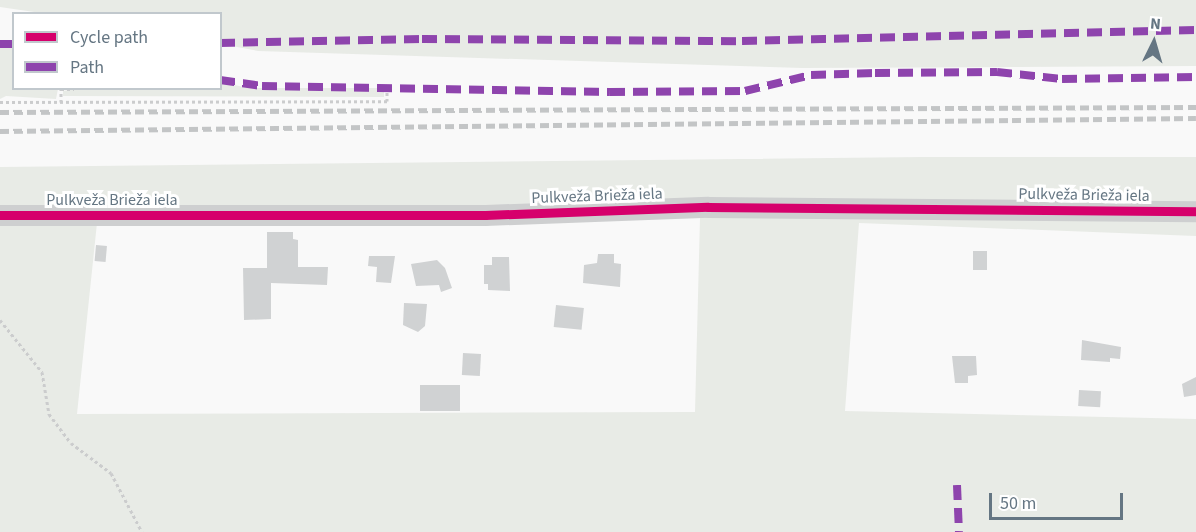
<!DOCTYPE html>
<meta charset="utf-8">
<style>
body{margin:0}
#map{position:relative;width:1196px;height:532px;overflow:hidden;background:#f9f9f9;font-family:"Source Sans 3",sans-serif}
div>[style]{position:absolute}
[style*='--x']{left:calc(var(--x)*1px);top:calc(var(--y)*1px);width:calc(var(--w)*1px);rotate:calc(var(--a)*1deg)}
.green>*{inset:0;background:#e8ebe6}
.building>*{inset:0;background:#d0d2d3;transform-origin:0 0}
.path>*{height:3px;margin-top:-1.5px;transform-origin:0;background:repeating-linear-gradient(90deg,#cbcccd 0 3px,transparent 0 6px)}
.minor>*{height:21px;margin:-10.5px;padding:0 10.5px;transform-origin:10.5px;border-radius:10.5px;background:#cecfd0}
.rail>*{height:4.5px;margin-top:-2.25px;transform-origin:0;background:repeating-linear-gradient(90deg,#c3c5c6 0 9px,transparent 0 13.5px)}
.quiet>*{height:8px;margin-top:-4px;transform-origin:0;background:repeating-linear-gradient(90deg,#8e44ad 0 15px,transparent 0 23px)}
.cycleway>*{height:9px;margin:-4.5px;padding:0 4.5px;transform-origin:4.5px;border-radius:4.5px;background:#d6006c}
span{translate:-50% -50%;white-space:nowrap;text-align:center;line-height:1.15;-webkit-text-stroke:6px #fff;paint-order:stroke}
.street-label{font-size:16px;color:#657683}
.legend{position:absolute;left:12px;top:12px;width:210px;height:78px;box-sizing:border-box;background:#fff;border:2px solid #c1c8cd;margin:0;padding:8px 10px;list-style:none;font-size:18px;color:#657683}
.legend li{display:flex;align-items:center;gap:12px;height:30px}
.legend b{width:30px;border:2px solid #c1c8cd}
.north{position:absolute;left:1124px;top:12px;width:60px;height:60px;-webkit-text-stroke:4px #fff;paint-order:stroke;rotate:5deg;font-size:16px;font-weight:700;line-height:24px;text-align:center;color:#657683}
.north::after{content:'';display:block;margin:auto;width:21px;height:27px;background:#657683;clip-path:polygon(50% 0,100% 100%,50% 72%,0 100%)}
.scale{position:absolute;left:989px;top:493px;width:134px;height:27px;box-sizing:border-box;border:3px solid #657683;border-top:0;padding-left:8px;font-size:18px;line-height:21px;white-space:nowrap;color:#657683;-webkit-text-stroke:4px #fff;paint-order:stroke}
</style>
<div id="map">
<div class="green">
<div style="clip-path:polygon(0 0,1196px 0,1196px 66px,802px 68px,258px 51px,221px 44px,220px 14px,41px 13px,0 7px)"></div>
<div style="clip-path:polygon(0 47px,13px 47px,14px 88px,58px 89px,56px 99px,6px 96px,0 99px)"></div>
<div style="clip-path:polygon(221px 82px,248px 88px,384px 88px,384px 97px,63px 96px,63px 91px,76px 89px,220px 88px)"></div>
<div style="clip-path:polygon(evenodd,921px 157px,1196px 157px,1196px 236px,859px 223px,845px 411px,1196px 419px,1196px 532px,0 532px,0 167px,921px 157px,700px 218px,695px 412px,77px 414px,97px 223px,700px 218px)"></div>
</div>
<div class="building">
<div style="clip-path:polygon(267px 232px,293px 232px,293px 239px,298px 240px,298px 267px,328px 267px,327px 285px,271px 283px,271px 319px,244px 320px,243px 268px,267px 268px)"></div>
<div style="left:96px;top:245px;width:11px;height:16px;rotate:5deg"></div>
<div style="left:973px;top:251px;width:14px;height:19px"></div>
<div style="clip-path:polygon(598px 254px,614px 254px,614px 263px,621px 264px,620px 287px,583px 283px,584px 265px,597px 263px)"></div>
<div style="clip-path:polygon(369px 256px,395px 256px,391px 283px,376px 282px,377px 267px,368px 266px)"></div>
<div style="clip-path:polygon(492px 257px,509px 257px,510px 291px,488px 290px,488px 284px,484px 284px,484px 265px,492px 265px)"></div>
<div style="clip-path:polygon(437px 260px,445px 268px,452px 288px,441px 292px,439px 285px,416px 286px,411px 264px)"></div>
<div style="clip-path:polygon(404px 303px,427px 304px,425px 326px,418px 332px,403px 325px)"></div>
<div style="left:556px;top:305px;width:28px;height:22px;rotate:6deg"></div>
<div style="clip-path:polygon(1082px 340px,1121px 347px,1120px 359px,1110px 358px,1110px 362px,1081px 360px)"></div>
<div style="left:463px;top:353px;width:18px;height:22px;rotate:3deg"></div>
<div style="clip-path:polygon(952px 356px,976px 356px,977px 375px,968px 376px,968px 383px,955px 383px)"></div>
<div style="clip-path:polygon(1196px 377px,1196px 395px,1184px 397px,1182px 384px)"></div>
<div style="left:420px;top:385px;width:40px;height:26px"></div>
<div style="left:1079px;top:390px;width:22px;height:16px;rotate:3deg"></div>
</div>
<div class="path">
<div style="--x:0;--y:102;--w:387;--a:-0.1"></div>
<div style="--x:387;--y:101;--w:15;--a:-90"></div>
<div style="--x:61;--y:102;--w:13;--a:-90"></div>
<div style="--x:61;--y:89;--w:13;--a:0"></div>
<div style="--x:0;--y:320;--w:67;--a:51.1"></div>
<div style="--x:42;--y:372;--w:43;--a:80.5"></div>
<div style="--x:49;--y:414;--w:36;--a:53"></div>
<div style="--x:71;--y:443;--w:50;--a:36.9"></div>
<div style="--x:111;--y:473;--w:67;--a:62.3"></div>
</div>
<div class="minor">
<div style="--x:0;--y:215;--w:485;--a:0"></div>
<div style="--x:485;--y:215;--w:223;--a:-2.1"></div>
<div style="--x:708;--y:207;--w:488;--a:0.5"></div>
</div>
<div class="rail">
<div style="--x:0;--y:112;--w:1196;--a:-0.24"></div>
<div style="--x:0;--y:131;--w:1196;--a:-0.62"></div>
</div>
<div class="quiet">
<div style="--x:220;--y:43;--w:202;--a:-1.1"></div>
<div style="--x:422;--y:39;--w:320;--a:0.4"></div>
<div style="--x:742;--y:41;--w:454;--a:-1.4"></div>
<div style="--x:0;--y:44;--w:14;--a:0"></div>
<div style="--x:220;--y:80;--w:42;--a:8.1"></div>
<div style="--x:262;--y:86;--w:348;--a:1"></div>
<div style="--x:610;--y:92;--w:135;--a:-0.4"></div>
<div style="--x:745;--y:91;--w:68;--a:-13.6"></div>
<div style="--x:811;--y:75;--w:64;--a:-1.8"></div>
<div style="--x:875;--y:73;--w:122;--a:-0.5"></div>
<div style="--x:997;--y:72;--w:65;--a:6.1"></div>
<div style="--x:1062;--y:79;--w:134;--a:-0.9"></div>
<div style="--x:957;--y:485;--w:47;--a:87.6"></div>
</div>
<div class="cycleway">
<div style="--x:0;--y:215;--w:485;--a:0"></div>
<div style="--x:485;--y:215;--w:223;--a:-2.1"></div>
<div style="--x:708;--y:207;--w:488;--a:0.5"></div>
</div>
<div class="street-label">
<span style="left:1084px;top:195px;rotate:1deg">Pulkveža Brieža iela</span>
<span style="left:597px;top:196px;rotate:-2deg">Pulkveža Brieža iela</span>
<span style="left:112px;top:200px">Pulkveža Brieža iela</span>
</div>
<ul class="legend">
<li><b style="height:8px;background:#d6006c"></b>Cycle path</li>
<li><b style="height:8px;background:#8e44ad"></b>Path</li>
</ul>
<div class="north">N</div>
<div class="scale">50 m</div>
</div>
